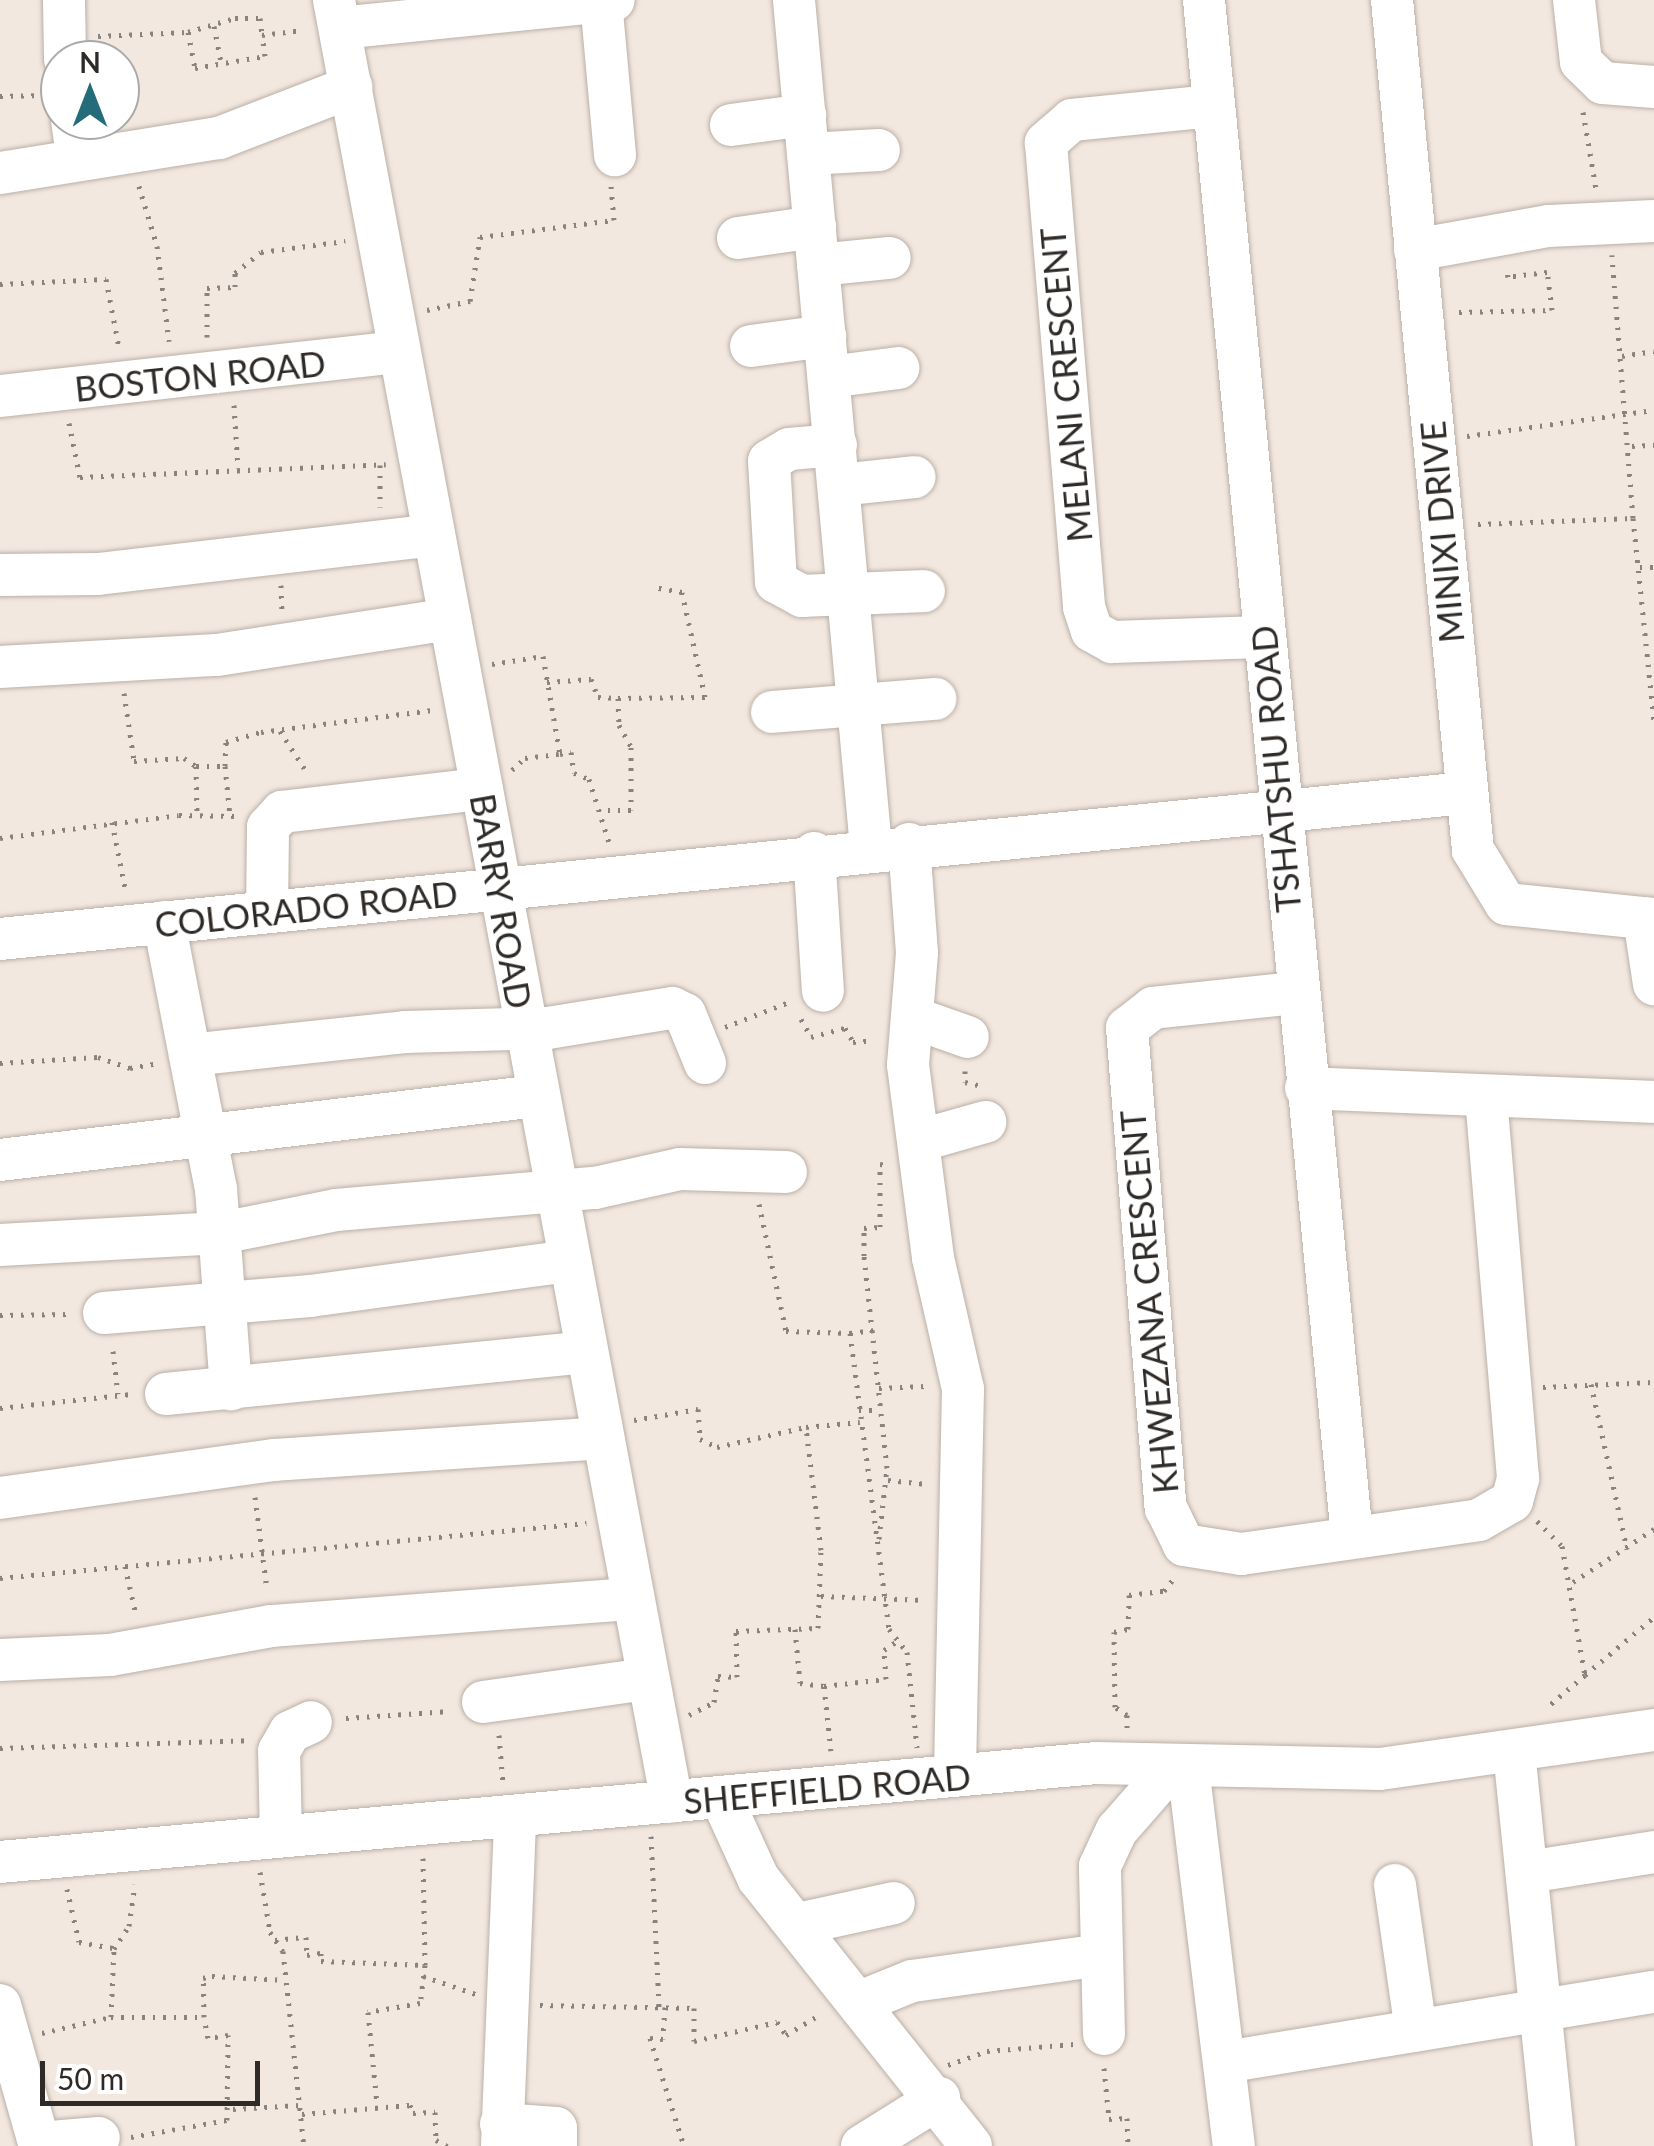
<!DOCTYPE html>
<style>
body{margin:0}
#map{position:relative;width:1654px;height:2146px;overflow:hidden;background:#f3e8df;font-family:Lato,sans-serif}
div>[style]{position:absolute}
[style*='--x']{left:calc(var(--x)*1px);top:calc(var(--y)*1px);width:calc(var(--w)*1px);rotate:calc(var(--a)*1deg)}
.path>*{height:5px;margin-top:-2.5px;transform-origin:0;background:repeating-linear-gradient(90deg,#8a837d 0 2.5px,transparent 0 10.5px)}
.roads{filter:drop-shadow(0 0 2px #bab0a7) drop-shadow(0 0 2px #bab0a7)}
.minor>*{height:42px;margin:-21px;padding:0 21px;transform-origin:21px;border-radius:21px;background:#fff}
span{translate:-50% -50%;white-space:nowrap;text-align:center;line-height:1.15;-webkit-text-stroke:8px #fff;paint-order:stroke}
.street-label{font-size:35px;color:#2e2a27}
.north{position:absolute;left:40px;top:40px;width:100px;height:100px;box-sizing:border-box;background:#fff;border:2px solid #abaaa9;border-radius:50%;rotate:0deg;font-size:28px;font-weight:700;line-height:40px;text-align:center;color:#2e2a27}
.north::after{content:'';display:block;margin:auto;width:35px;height:45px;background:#256c7a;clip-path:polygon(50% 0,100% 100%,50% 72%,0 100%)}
.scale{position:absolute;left:40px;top:2061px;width:220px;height:45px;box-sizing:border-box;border:5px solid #2e2a27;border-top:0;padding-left:12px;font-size:30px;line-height:35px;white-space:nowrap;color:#2e2a27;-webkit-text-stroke:8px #fff;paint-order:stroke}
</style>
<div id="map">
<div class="path">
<div style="--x:214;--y:26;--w:37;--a:79"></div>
<div style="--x:188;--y:32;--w:37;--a:79"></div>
<div style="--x:195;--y:68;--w:71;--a:-9.7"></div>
<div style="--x:265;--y:56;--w:21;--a:-98"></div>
<div style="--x:98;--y:36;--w:90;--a:-2.5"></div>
<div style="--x:188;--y:32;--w:49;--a:-16.6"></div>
<div style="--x:235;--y:18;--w:25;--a:0"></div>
<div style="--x:260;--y:18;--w:17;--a:83"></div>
<div style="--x:262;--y:35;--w:41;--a:-7"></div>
<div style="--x:0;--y:96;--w:46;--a:-1.2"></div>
<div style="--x:1583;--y:112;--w:78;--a:80.4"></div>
<div style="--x:139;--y:186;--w:63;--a:73.3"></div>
<div style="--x:157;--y:246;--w:96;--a:82.8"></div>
<div style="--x:0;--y:284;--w:106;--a:-2.7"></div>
<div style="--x:106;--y:279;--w:70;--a:79.3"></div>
<div style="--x:427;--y:310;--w:44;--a:-11.8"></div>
<div style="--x:470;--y:301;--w:65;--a:-81.1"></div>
<div style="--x:480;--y:237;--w:135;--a:-7.2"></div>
<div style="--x:614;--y:220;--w:34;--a:-95"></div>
<div style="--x:1459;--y:312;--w:93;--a:-1.2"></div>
<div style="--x:1552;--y:310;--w:38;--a:-97"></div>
<div style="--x:1547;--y:272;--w:39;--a:173"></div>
<div style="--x:1508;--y:277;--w:6;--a:-99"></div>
<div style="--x:207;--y:337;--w:49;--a:-90"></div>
<div style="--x:207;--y:288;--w:28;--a:-2"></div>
<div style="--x:235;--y:287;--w:14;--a:-90"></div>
<div style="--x:235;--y:273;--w:33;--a:-39"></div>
<div style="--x:261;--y:252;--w:85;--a:-7.5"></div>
<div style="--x:1622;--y:356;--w:32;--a:-9"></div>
<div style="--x:234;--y:405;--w:63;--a:86.4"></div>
<div style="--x:69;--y:423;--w:55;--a:78.5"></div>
<div style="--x:80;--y:477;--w:306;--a:-2.4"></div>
<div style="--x:1467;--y:436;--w:189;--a:-7.9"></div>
<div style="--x:1632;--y:446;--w:22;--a:-3"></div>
<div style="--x:380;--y:465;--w:42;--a:90"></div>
<div style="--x:1633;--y:518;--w:205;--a:84.1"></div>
<div style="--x:1478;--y:524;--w:155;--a:-2.2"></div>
<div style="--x:1633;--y:518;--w:264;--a:-94.6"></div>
<div style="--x:1640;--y:567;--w:14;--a:0"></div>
<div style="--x:281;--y:585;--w:24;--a:88"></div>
<div style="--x:492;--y:664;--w:52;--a:-8.9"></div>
<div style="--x:543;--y:656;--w:99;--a:80.2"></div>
<div style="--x:560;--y:754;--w:11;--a:-10"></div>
<div style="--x:571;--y:752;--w:21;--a:82"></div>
<div style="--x:574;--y:773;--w:16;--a:22"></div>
<div style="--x:589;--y:779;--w:66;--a:72.4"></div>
<div style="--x:547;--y:682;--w:44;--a:-3.9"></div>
<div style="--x:591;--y:679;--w:19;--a:69"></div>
<div style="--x:598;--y:697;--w:20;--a:3"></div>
<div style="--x:618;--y:698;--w:27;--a:88"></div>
<div style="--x:619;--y:725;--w:25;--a:61"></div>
<div style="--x:631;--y:747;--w:63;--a:90"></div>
<div style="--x:631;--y:810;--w:31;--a:180"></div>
<div style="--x:124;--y:693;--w:69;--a:81.6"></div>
<div style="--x:134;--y:761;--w:50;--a:-3.4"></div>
<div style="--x:184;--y:758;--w:14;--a:34"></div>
<div style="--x:196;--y:766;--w:49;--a:88.8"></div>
<div style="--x:618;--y:698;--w:87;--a:-0.7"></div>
<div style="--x:705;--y:697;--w:107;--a:-102.4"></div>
<div style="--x:682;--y:592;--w:29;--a:-170"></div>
<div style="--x:280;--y:731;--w:51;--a:56.9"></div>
<div style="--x:196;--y:766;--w:29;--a:0"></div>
<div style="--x:225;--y:766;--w:24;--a:-88"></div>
<div style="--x:226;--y:742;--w:36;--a:-16"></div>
<div style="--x:261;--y:732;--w:173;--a:-7.3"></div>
<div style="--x:225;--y:766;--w:50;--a:84.3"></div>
<div style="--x:512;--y:770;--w:18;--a:-43"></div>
<div style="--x:525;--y:758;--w:34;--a:-7"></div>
<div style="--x:112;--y:822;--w:72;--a:78.8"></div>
<div style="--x:0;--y:838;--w:180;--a:-7.3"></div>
<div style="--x:179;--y:815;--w:57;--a:1"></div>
<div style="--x:801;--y:1019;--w:21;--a:61"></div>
<div style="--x:811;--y:1037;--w:35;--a:-15"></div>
<div style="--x:845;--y:1028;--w:16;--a:60"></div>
<div style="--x:853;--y:1042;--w:21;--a:-5"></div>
<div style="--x:725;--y:1027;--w:69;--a:-21.3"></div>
<div style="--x:0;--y:1063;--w:98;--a:-3.5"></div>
<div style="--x:98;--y:1057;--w:34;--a:19"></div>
<div style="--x:130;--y:1068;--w:28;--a:-10"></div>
<div style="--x:965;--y:1071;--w:11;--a:90"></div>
<div style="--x:965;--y:1082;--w:17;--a:13"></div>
<div style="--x:759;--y:1204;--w:130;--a:78"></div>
<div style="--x:786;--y:1331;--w:64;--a:1.8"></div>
<div style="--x:850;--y:1333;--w:299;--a:82.5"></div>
<div style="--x:889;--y:1629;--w:29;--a:52"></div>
<div style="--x:907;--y:1652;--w:96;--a:84"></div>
<div style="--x:0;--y:1315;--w:70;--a:-0.8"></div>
<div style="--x:850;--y:1333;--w:25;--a:-7"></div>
<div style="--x:113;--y:1351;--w:43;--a:83.4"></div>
<div style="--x:1591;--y:1384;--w:169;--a:77.7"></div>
<div style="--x:1543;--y:1387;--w:111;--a:-2.6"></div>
<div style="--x:879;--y:1388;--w:46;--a:-2.5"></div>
<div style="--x:0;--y:1408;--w:132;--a:-6.1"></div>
<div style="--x:859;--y:1410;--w:21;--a:0"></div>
<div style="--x:634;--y:1420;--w:65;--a:-9.8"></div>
<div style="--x:698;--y:1409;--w:30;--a:86"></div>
<div style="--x:700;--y:1439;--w:19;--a:25"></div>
<div style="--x:717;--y:1447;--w:91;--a:-12.7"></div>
<div style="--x:888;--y:1480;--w:39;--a:6"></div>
<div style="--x:255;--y:1497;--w:94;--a:82.6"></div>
<div style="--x:1537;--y:1521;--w:35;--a:45"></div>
<div style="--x:1562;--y:1546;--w:131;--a:79.9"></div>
<div style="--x:1585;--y:1675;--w:52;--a:139.6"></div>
<div style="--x:879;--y:1539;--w:71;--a:-83.6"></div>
<div style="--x:887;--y:1468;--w:213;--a:-96.2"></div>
<div style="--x:864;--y:1256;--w:28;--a:-90"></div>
<div style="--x:864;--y:1228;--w:16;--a:-4"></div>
<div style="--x:880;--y:1227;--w:63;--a:-90"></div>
<div style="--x:880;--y:1164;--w:7;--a:8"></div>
<div style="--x:125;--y:1566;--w:50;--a:77.3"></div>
<div style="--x:0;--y:1578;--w:589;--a:-5.36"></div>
<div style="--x:1573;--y:1582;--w:97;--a:-33.2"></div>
<div style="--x:821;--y:1596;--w:105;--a:2.2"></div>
<div style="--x:795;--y:1629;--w:54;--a:84.7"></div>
<div style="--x:800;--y:1683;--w:24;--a:7"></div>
<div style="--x:824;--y:1686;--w:65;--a:83.9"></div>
<div style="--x:1585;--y:1675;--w:90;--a:-40"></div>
<div style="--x:824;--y:1686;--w:62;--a:-6.4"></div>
<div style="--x:886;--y:1679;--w:29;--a:-94"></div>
<div style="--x:884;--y:1650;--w:14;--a:-34"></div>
<div style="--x:689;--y:1715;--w:28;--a:-27"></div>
<div style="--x:714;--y:1702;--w:26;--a:-81"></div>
<div style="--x:718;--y:1676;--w:19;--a:3"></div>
<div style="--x:737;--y:1677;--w:46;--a:-91.2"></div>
<div style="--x:736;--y:1631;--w:82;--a:-2.1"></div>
<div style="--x:818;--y:1628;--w:78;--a:-87.8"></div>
<div style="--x:821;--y:1550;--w:124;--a:-97"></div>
<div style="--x:806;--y:1427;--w:54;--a:-5.3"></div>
<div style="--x:346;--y:1718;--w:104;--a:-3.9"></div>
<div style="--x:1127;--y:1728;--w:13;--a:-90"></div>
<div style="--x:1127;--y:1715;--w:14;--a:-146"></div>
<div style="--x:1115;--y:1707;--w:75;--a:-90.8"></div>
<div style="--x:1114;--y:1632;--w:14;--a:-12"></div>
<div style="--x:1128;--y:1629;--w:34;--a:-88"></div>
<div style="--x:1129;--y:1595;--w:35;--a:-7"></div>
<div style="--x:1164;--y:1591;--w:18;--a:-52"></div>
<div style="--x:499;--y:1735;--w:49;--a:85.3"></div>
<div style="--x:0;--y:1748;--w:248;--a:-1.8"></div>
<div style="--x:651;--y:1836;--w:171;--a:87.3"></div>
<div style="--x:423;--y:1858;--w:107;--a:88.9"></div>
<div style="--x:260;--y:1872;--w:61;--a:80.5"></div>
<div style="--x:270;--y:1932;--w:23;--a:56"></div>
<div style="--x:283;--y:1951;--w:196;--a:83.9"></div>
<div style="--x:67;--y:1889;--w:54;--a:77.2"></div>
<div style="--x:79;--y:1942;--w:36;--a:10"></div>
<div style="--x:275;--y:1940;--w:31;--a:-6"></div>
<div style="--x:306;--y:1937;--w:18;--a:87"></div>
<div style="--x:307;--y:1955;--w:14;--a:-8"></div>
<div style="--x:321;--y:1953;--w:8;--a:90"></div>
<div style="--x:321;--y:1961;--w:104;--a:2.2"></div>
<div style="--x:425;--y:1965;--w:38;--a:97"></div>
<div style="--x:420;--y:2003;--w:53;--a:170.2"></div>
<div style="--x:368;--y:2012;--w:92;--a:84.4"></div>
<div style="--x:423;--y:1976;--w:56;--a:18.8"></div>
<div style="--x:540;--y:2005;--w:154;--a:1.1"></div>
<div style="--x:694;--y:2008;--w:33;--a:90"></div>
<div style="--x:694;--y:2041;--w:85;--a:-12.9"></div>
<div style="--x:777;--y:2022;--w:16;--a:55"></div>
<div style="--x:786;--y:2035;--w:41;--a:-31"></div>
<div style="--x:665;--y:2007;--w:32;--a:94"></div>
<div style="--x:663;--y:2039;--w:13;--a:-176"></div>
<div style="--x:650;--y:2038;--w:113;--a:72.5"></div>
<div style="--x:111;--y:2017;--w:93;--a:0"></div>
<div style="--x:204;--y:2017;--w:39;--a:-91"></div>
<div style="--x:203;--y:1978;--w:9;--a:-13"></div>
<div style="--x:212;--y:1976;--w:73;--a:3.1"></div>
<div style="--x:42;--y:2033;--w:71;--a:-13.1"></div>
<div style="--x:111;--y:2017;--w:68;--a:-87.5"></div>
<div style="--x:114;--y:1949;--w:27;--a:-57"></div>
<div style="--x:129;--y:1926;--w:42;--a:-81.9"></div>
<div style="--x:948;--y:2065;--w:41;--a:-19.7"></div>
<div style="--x:987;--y:2051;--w:87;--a:-4.6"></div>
<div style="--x:1104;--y:2068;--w:51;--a:84.4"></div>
<div style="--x:1109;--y:2119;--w:18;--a:-3"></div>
<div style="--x:1127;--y:2118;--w:28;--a:88"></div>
<div style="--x:233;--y:2109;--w:67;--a:-3.4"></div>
<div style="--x:302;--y:2114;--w:108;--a:-4.8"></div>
<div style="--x:410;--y:2105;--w:9;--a:69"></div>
<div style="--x:413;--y:2113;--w:22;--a:-3"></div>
<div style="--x:435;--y:2112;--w:28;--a:88"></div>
<div style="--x:436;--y:2140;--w:13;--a:29"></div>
<div style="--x:131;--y:2137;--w:97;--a:-10"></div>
<div style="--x:227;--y:2120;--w:85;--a:-89.3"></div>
<div style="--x:228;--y:2035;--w:20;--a:171"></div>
<div style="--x:208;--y:2038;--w:21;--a:-101"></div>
</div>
<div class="roads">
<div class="minor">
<div style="--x:64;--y:0;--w:60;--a:89"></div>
<div style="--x:334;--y:0;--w:1833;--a:79.38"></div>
<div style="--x:794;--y:0;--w:850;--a:84.81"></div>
<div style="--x:1204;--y:0;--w:1544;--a:84.5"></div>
<div style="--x:1392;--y:0;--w:854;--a:84.56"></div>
<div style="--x:1473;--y:850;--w:63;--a:58.6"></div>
<div style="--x:1506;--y:904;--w:149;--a:5.8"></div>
<div style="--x:1574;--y:0;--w:62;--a:83.6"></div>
<div style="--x:1581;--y:62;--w:30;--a:44"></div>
<div style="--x:1603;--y:83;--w:51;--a:4.5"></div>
<div style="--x:601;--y:1;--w:155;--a:84.8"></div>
<div style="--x:340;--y:28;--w:275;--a:-5.8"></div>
<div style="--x:1212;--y:106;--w:141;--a:174.3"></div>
<div style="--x:1072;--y:120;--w:35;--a:139"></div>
<div style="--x:1046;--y:143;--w:466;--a:85.3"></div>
<div style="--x:1084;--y:607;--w:25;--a:72"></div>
<div style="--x:1092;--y:631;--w:23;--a:29"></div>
<div style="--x:1112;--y:642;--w:150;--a:-1.9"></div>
<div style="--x:72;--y:120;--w:35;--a:82"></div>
<div style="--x:731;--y:125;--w:75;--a:-7.7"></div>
<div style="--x:808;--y:154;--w:71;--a:-3.2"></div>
<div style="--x:0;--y:173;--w:222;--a:-9.1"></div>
<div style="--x:219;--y:138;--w:142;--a:-21.1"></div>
<div style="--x:738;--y:238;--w:78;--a:-8.1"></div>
<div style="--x:1415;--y:250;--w:136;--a:-10.2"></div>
<div style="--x:1549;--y:226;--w:105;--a:-2.7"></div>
<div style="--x:818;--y:265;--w:72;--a:-5.6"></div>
<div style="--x:751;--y:346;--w:75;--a:-7.7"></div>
<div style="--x:829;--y:377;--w:70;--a:-7.4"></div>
<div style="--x:0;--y:396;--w:401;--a:-6.3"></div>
<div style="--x:836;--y:445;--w:47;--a:175.1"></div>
<div style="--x:789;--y:449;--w:23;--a:149"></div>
<div style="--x:769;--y:461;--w:121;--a:86.7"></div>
<div style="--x:776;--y:582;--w:30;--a:28"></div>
<div style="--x:802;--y:596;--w:122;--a:-2.3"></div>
<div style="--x:840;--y:485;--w:75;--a:-6.1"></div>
<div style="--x:0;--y:575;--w:98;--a:-0.6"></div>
<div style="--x:98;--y:574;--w:338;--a:-6.6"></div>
<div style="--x:0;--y:667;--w:217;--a:-3.2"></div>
<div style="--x:217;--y:655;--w:236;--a:-8.8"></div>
<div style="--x:772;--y:712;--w:164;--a:-4.6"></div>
<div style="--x:909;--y:844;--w:109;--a:85.8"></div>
<div style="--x:917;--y:953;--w:112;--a:94.6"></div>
<div style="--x:908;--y:1065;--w:195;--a:82.6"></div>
<div style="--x:933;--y:1258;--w:134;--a:77.1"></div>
<div style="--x:963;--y:1389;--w:387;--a:91.2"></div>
<div style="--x:814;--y:853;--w:138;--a:86.3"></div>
<div style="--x:267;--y:912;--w:85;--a:-89.3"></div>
<div style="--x:268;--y:827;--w:21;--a:-47"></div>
<div style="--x:282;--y:812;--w:201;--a:-6.6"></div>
<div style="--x:1644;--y:918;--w:67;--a:81.4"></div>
<div style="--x:164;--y:922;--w:272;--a:79"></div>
<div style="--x:216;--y:1189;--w:201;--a:85.7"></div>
<div style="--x:0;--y:939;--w:1473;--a:-5.69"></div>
<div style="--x:1295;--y:993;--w:143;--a:174"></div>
<div style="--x:1153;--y:1008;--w:33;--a:142"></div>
<div style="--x:1127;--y:1028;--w:482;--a:85.4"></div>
<div style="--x:1166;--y:1508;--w:41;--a:64.1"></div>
<div style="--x:1184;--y:1545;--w:58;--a:9"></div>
<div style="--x:1241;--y:1554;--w:240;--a:-8.1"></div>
<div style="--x:1479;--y:1520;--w:38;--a:-30"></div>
<div style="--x:1512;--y:1501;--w:24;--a:-75"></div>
<div style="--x:1518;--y:1478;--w:382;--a:-94.8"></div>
<div style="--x:914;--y:1018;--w:57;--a:19.4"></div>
<div style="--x:190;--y:1055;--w:216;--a:-6.1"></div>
<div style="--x:405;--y:1032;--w:143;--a:-1.6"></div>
<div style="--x:548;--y:1028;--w:126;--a:-9.2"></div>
<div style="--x:672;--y:1008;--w:14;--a:25"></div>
<div style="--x:685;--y:1014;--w:53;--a:67.8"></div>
<div style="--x:1306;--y:1088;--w:348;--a:2.3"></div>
<div style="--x:922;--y:1140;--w:66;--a:-15.9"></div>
<div style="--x:0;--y:1160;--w:541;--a:-6.8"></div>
<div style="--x:0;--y:1245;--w:221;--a:-3.1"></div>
<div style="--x:221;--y:1233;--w:117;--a:-11.3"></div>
<div style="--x:336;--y:1210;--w:260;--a:-4.9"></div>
<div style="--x:595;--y:1188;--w:87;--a:-12.6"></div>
<div style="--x:680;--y:1169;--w:106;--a:1.6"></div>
<div style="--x:104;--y:1313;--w:207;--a:-4.7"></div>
<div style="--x:310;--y:1296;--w:261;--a:-7.7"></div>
<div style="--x:166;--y:1394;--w:422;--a:-5.7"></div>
<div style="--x:0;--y:1498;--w:277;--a:-7.9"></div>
<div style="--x:274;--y:1460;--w:329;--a:-3.8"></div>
<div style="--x:0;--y:1660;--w:110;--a:-2.6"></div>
<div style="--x:110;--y:1655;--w:164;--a:-10.2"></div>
<div style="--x:271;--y:1626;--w:362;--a:-4.3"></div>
<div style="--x:483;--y:1702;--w:165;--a:-8"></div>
<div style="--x:1514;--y:1751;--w:397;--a:84.2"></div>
<div style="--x:1188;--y:1767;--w:382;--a:83.1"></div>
<div style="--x:721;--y:1797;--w:89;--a:65.4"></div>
<div style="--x:758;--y:1878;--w:342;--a:51.5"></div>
<div style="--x:281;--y:1836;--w:85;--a:-91.3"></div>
<div style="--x:279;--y:1751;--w:22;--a:-60"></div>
<div style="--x:290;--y:1732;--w:23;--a:-25"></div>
<div style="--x:0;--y:1862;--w:1100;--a:-5.16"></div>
<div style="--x:1096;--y:1763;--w:284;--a:1.2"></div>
<div style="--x:1380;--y:1769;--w:277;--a:-8.1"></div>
<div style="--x:1528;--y:1872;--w:128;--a:-9"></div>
<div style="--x:1395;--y:1885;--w:147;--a:81.8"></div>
<div style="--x:798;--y:1924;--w:98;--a:-12.3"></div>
<div style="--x:860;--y:2002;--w:56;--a:-22"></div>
<div style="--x:912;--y:1981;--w:191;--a:-7.8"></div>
<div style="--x:0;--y:2005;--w:147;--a:74.2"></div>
<div style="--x:1104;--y:2034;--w:168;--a:-91.4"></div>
<div style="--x:1100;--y:1866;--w:40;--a:-65"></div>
<div style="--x:1117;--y:1830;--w:84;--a:-48.9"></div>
<div style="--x:1225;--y:2062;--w:435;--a:-9.3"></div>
<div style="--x:501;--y:2124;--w:55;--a:4.2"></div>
<div style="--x:556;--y:2128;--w:18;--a:90"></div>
<div style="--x:39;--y:2143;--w:60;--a:-4.8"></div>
<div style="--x:502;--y:2146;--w:330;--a:-87.7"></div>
<div style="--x:862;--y:2146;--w:91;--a:-31.9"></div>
</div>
</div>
<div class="street-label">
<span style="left:200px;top:375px;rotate:-6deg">BOSTON ROAD</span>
<span style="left:1065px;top:385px;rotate:-95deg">MELANI CRESCENT</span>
<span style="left:1441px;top:532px;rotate:-95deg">MINIXI DRIVE</span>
<span style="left:1275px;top:769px;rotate:-95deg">TSHATSHU ROAD</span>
<span style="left:502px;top:901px;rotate:80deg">BARRY ROAD</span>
<span style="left:306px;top:908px;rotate:-6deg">COLORADO ROAD</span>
<span style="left:1148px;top:1302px;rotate:-95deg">KHWEZANA CRESCENT</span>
<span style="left:827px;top:1788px;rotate:-5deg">SHEFFIELD ROAD</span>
</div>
<div class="north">N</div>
<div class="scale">50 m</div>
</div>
